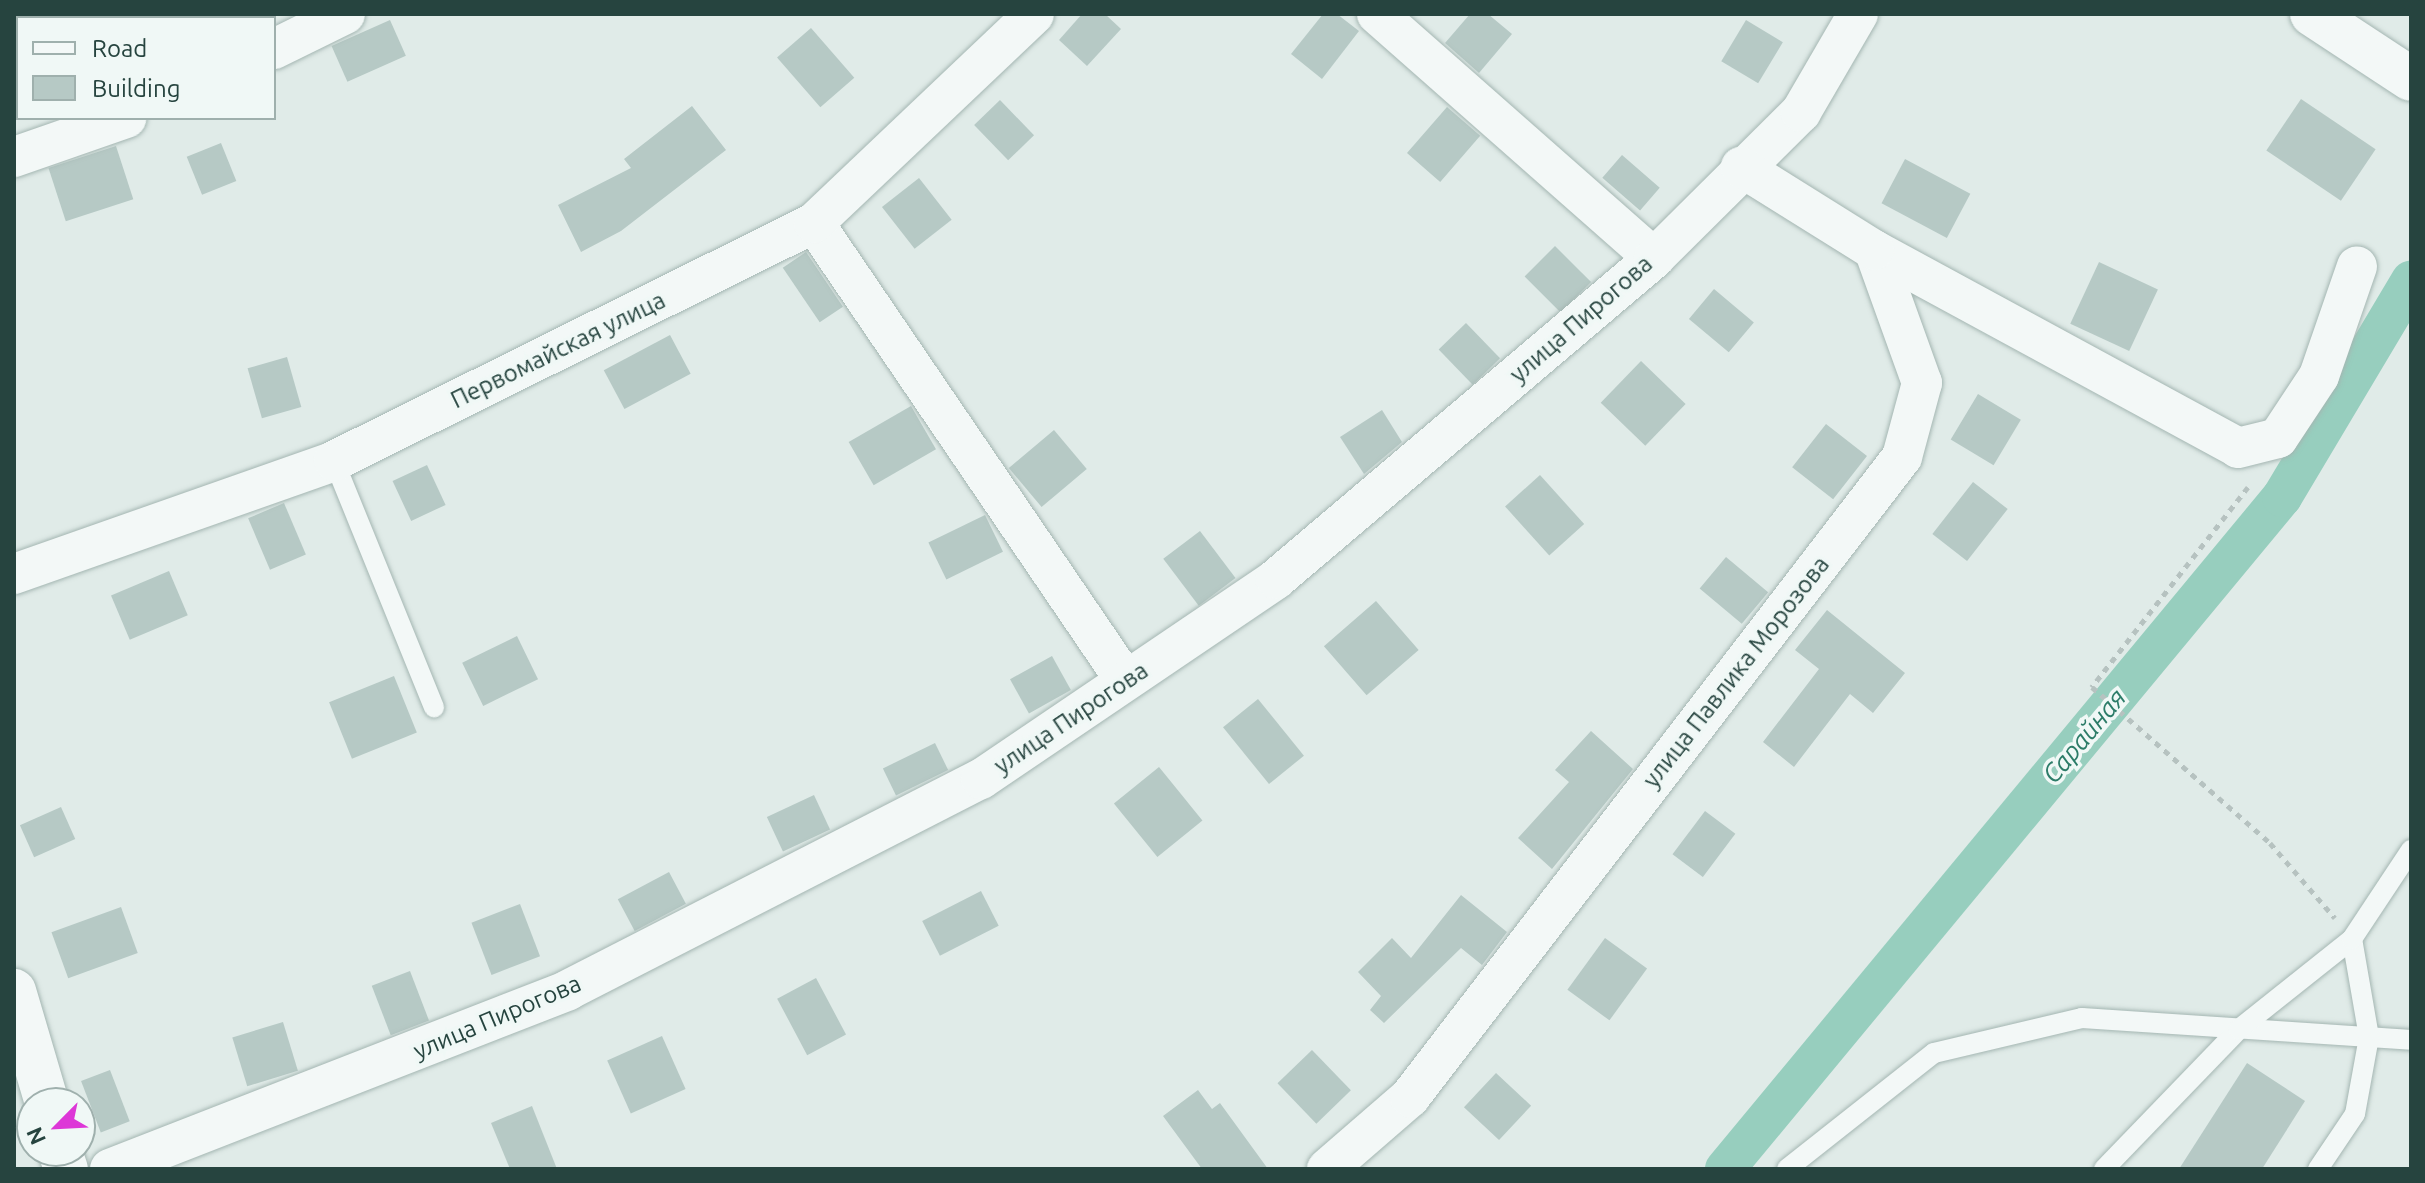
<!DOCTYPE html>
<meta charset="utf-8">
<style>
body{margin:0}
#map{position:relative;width:2425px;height:1183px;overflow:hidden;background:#e0ebe8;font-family:Ubuntu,sans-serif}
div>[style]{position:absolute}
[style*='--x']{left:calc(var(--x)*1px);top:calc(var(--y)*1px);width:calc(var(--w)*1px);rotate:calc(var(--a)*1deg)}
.canal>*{height:40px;margin:-20px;padding:0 20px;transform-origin:20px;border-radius:20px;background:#97cebe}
.building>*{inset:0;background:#b6c9c5;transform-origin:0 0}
.path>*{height:5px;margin-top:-2.5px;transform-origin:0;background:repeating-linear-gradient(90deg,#b6c2c0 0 6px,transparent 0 12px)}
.roads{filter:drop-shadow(0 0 2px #a4b6b2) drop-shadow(0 0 2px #a4b6b2)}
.service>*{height:20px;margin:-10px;padding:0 10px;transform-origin:10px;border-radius:10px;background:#f3f8f7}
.minor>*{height:40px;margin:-20px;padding:0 20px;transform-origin:20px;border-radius:20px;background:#f3f8f7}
.tertiary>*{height:44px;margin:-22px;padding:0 22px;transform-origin:22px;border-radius:22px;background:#f3f8f7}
span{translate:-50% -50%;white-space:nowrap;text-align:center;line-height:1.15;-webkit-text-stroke:7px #f0f8f6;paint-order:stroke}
.street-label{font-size:24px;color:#26443f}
.water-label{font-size:26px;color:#2c7c68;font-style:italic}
.frame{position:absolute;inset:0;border:16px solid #26443f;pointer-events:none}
.legend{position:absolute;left:16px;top:16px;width:260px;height:104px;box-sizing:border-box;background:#f0f8f6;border:2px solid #9fb0ad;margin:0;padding:10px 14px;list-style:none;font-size:24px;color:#26443f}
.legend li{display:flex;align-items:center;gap:16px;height:40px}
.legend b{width:40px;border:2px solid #9fb0ad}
.north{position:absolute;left:16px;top:1087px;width:80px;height:80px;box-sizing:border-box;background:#f0f8f6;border:2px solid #9fb0ad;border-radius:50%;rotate:246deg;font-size:22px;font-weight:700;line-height:32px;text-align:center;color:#26443f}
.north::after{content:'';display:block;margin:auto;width:28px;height:36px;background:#dd37d7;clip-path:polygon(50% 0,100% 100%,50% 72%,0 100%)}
</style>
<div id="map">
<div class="canal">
<div style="--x:1725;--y:1169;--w:873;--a:-50.35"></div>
<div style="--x:2282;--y:497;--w:252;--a:-59.2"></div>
</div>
<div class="building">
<div style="clip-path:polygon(1082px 14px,1105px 14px,1121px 29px,1087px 66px,1059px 40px)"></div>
<div style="clip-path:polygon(1323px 14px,1337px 14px,1359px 31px,1322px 79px,1291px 54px)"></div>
<div style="clip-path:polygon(1470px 14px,1488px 14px,1512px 34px,1479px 73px,1445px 43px)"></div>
<div style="left:390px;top:20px;width:39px;height:64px;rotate:66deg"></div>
<div style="left:1746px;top:20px;width:43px;height:48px;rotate:31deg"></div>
<div style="left:811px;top:28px;width:66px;height:45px;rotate:49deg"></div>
<div style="left:2301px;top:99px;width:90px;height:62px;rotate:34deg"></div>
<div style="left:1000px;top:100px;width:49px;height:36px;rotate:46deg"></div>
<div style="clip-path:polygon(692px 106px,726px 150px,621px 231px,581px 252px,558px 205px,631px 168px,624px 159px)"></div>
<div style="left:1447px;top:107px;width:44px;height:61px;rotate:41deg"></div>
<div style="left:221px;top:143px;width:41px;height:37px;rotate:68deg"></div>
<div style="left:116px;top:146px;width:56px;height:71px;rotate:72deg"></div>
<div style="left:1622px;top:155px;width:50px;height:30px;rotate:41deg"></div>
<div style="left:1905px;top:159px;width:74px;height:50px;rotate:28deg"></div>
<div style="left:919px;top:178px;width:53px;height:47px;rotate:52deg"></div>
<div style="left:1555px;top:246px;width:51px;height:43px;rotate:45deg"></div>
<div style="left:806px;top:252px;width:66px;height:28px;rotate:56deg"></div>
<div style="left:2099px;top:262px;width:65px;height:68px;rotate:25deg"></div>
<div style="left:1714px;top:289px;width:52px;height:39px;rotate:40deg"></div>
<div style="left:1466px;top:323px;width:49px;height:38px;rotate:46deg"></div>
<div style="left:670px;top:335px;width:44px;height:75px;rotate:62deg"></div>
<div style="left:287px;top:357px;width:52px;height:41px;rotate:74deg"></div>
<div style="left:1641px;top:361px;width:62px;height:58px;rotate:44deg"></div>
<div style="left:1978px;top:394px;width:50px;height:53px;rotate:31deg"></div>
<div style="left:911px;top:406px;width:50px;height:72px;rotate:60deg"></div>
<div style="clip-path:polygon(1382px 410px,1402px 442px,1364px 474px,1340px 437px)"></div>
<div style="left:1826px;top:424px;width:52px;height:55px;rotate:38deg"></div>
<div style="left:1054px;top:430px;width:51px;height:59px;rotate:50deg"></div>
<div style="left:427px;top:465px;width:44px;height:38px;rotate:65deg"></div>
<div style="left:1540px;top:475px;width:66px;height:47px;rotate:48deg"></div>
<div style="left:1973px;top:482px;width:44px;height:66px;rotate:38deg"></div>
<div style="left:284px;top:503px;width:56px;height:39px;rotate:67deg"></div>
<div style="left:985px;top:515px;width:41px;height:63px;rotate:64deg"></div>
<div style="left:1200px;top:531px;width:59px;height:46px;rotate:53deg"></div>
<div style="left:1726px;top:557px;width:55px;height:41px;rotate:40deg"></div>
<div style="left:169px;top:571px;width:48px;height:63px;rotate:67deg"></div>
<div style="left:1376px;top:601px;width:65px;height:69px;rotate:49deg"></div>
<div style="clip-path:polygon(1827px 610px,1905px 673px,1873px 713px,1850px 694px,1794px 767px,1763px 742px,1819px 669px,1795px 650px)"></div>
<div style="left:517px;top:636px;width:48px;height:61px;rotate:64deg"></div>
<div style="left:1052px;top:656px;width:39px;height:48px;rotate:61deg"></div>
<div style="left:394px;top:676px;width:61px;height:70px;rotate:68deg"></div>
<div style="left:1258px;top:699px;width:73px;height:45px;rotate:51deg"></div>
<div style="clip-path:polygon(1591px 731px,1633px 769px,1552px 869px,1518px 838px,1569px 782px,1555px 770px)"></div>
<div style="left:935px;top:743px;width:30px;height:58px;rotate:64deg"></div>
<div style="left:1159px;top:767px;width:69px;height:58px;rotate:51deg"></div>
<div style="left:814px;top:795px;width:38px;height:52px;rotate:65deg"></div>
<div style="left:61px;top:807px;width:35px;height:45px;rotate:66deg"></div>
<div style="left:1705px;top:811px;width:38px;height:54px;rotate:37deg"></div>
<div style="left:669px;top:872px;width:36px;height:58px;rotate:62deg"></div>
<div style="left:981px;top:891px;width:39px;height:66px;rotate:63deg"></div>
<div style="clip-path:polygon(1461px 895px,1507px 932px,1482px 965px,1461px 948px,1384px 1023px,1370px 1010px,1381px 996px,1358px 972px,1392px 938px,1411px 958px)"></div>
<div style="left:520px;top:904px;width:56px;height:52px;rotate:69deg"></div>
<div style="left:121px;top:907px;width:49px;height:74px;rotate:70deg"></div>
<div style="left:1605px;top:938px;width:52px;height:64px;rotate:36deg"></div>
<div style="left:410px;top:971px;width:53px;height:41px;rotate:69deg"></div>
<div style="left:816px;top:978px;width:64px;height:44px;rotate:62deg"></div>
<div style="left:283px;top:1022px;width:51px;height:53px;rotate:73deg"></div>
<div style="left:662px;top:1036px;width:58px;height:60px;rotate:66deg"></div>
<div style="left:1312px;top:1050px;width:56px;height:48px;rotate:46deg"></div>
<div style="clip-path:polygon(2247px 1063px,2305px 1101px,2262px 1169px,2179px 1169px)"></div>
<div style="left:110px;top:1070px;width:55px;height:31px;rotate:69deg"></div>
<div style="left:1496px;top:1073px;width:48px;height:47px;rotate:43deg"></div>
<div style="clip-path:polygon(1198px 1090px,1212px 1109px,1220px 1103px,1268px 1169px,1202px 1169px,1163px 1116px)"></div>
<div style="clip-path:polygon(532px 1106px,557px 1169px,510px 1169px,491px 1123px)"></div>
</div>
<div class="path">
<div style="--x:2248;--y:487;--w:254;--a:128"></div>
<div style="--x:2092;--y:687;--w:237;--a:41.2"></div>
<div style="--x:2270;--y:843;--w:99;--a:49.1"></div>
</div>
<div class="roads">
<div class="service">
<div style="--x:334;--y:461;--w:266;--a:67.9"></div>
<div style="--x:1787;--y:1169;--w:187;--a:-38.3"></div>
<div style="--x:1934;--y:1053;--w:152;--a:-13.3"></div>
<div style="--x:2082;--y:1018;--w:330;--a:3.8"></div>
<div style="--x:2104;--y:1169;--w:194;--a:-46"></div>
<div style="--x:2239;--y:1029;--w:144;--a:-38.5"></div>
<div style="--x:2318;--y:1169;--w:66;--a:-56.1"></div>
<div style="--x:2355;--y:1114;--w:78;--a:-79.7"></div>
<div style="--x:2369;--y:1037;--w:99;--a:-99.8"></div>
<div style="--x:2352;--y:939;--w:107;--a:-56.5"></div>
</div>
<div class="minor">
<div style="--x:1377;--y:14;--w:369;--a:41.4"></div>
<div style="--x:274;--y:49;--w:79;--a:-26.2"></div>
<div style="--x:14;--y:157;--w:119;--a:-19.2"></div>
<div style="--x:814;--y:223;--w:553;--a:55.76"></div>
<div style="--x:1874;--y:250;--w:414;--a:28.5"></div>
<div style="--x:2238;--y:448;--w:41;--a:-14"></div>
<div style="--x:2278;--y:438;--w:74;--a:-56.5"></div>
<div style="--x:2319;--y:376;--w:116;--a:-70.9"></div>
<div style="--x:14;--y:574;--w:339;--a:-19.4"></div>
<div style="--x:334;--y:461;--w:536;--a:-26.37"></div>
<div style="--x:814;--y:223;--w:303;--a:-43.5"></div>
<div style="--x:110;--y:1169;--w:492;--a:-21.3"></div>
<div style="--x:568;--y:990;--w:464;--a:-27.1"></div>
<div style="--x:981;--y:779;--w:356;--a:-34.1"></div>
<div style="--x:1276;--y:579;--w:496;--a:-40.3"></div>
<div style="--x:1654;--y:258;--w:207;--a:-44.8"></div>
<div style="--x:1801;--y:112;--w:113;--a:-59.8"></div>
<div style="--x:1327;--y:1169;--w:110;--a:-40.9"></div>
<div style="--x:1410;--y:1097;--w:807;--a:-52.45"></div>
<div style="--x:1902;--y:457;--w:77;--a:-74.9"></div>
<div style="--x:1922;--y:383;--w:141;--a:-109.8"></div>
<div style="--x:1874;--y:250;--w:157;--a:-148"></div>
</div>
<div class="tertiary">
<div style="--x:2312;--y:14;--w:118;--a:33.3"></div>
<div style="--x:14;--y:991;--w:117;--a:73.6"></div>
<div style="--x:60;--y:1151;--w:19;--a:72"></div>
</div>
</div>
<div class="street-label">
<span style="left:1581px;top:319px;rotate:-41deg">улица Пирогова</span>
<span style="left:558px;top:350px;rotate:-26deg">Первомайская улица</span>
<span style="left:1736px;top:672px;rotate:-52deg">улица Павлика Морозова</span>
<span style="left:1071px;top:718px;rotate:-34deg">улица Пирогова</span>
<span style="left:497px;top:1017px;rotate:-23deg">улица Пирогова</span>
</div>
<div class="water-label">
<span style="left:2084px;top:736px;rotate:-50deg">Сарайная</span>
</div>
<div class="frame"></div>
<ul class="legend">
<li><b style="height:10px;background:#f3f8f7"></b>Road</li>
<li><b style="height:22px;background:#b6c9c5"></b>Building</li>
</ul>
<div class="north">N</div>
</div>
